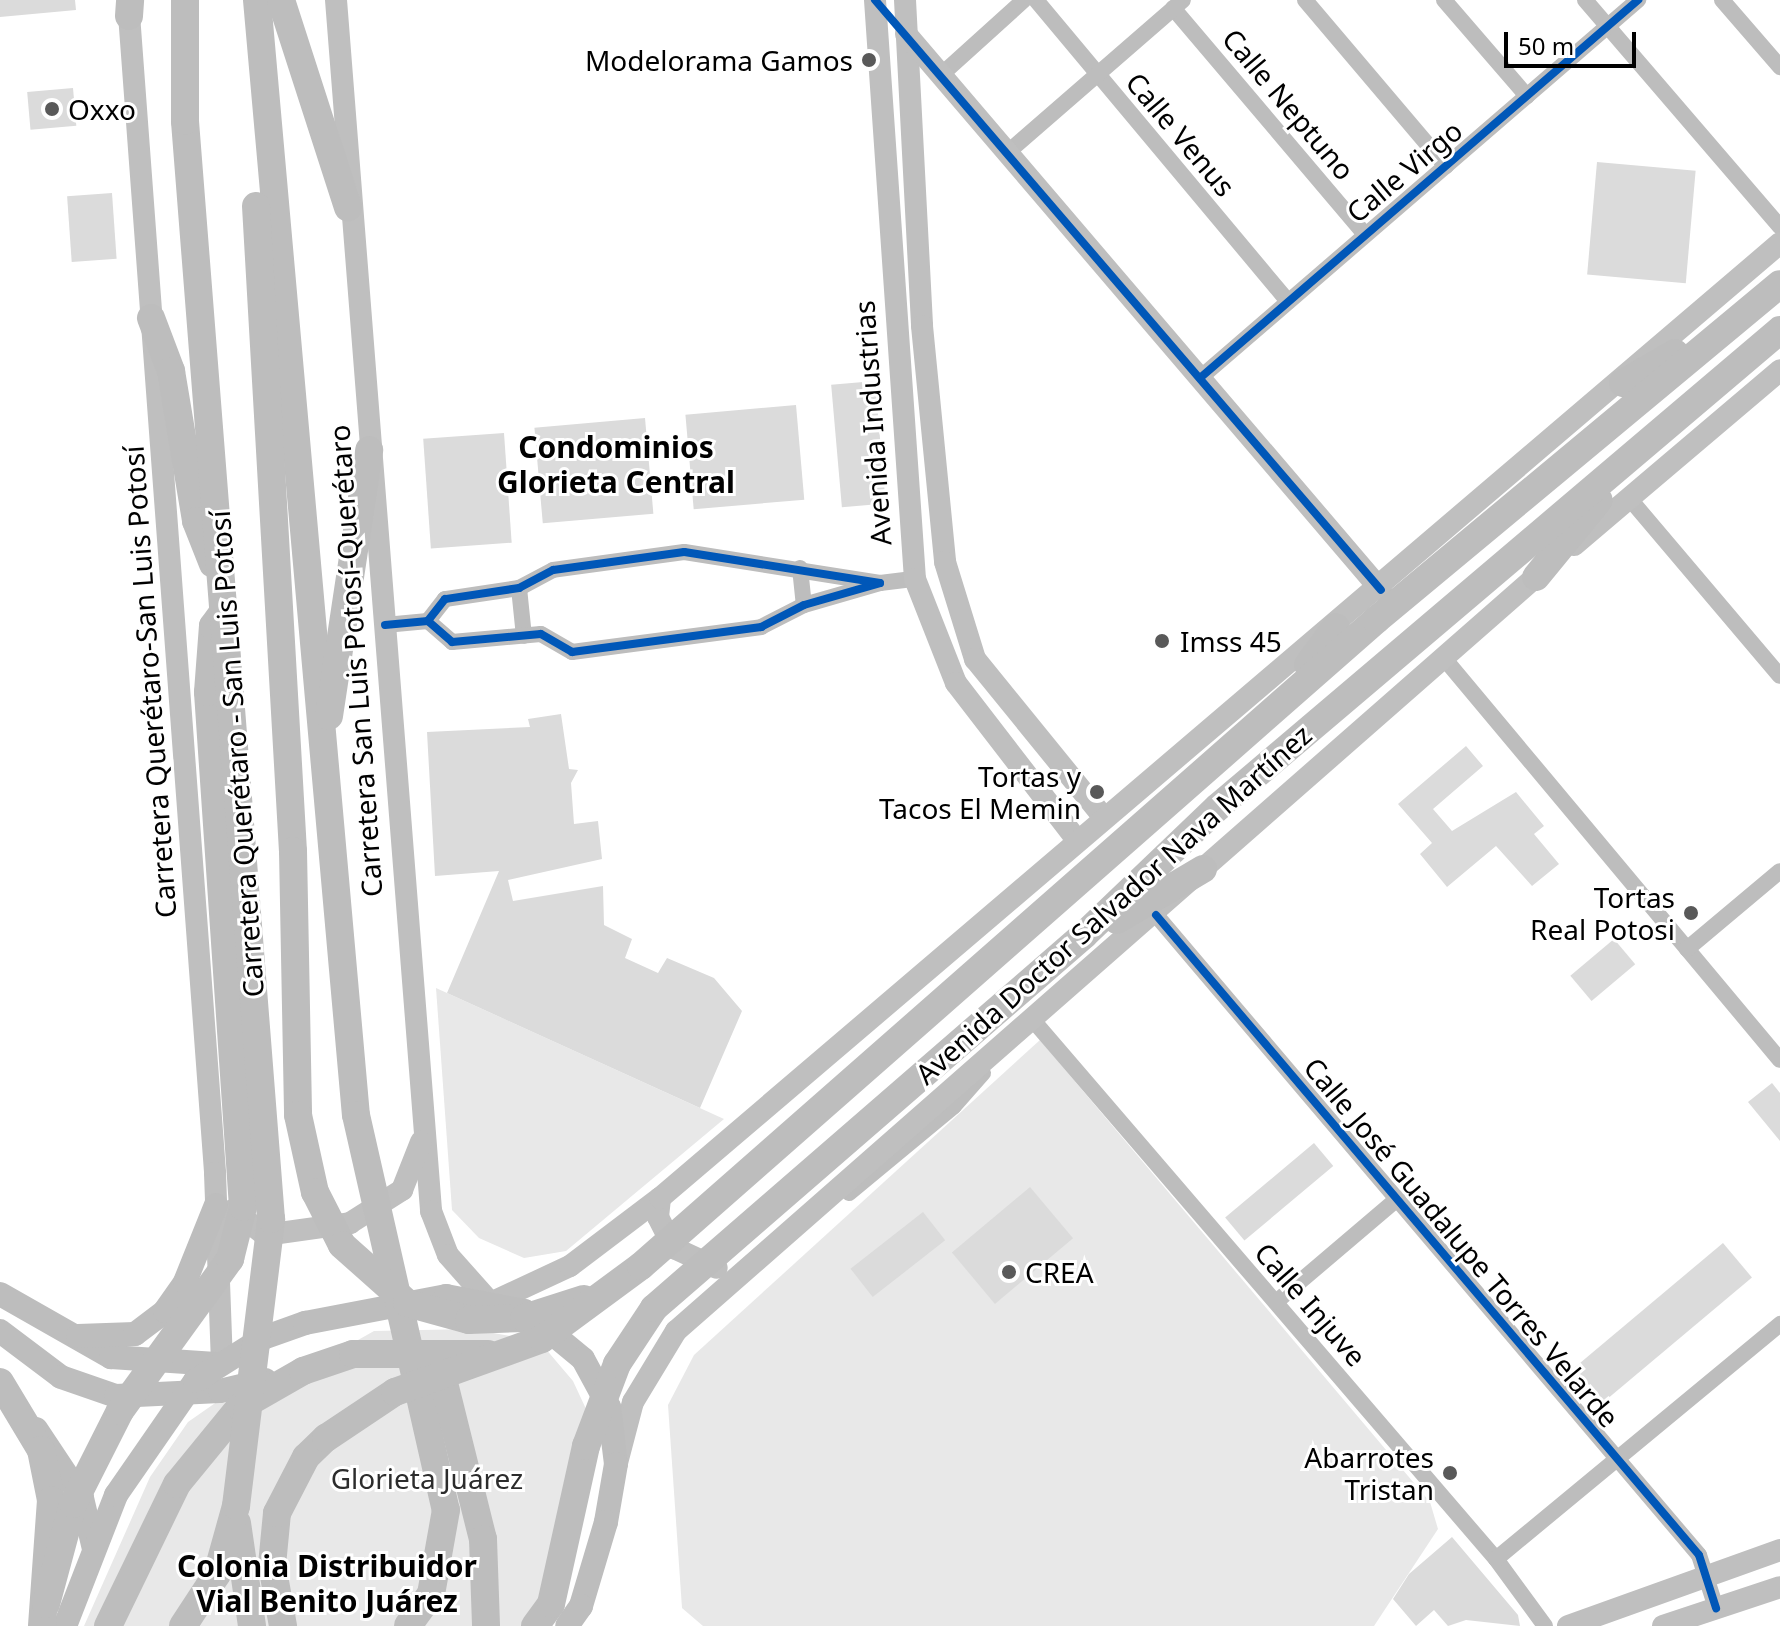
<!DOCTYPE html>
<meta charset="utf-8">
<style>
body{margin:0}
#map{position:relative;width:1780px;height:1626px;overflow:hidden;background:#fff;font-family:"Noto Sans",sans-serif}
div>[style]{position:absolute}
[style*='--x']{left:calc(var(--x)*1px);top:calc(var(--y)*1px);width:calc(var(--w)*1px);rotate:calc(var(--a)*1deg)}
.green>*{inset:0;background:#e8e8e8}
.building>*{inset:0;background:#dbdbdb;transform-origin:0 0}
.street>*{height:16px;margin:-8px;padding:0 8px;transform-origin:8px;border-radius:8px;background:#bdbdbd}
.secondary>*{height:22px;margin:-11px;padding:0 11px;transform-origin:11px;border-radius:11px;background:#bfbfbf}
.primary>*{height:24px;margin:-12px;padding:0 12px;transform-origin:12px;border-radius:12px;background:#bdbdbd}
.highway>*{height:28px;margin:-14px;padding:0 14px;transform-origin:14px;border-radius:14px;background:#bdbdbd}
.cycleway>*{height:8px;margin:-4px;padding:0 4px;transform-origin:4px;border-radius:4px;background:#0057b8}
.dots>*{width:22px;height:22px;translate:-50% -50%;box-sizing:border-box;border:4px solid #fff;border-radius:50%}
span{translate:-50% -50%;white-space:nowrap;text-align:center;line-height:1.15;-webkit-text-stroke:6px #fff;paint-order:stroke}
.poi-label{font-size:28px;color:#000}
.right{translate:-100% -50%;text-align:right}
.left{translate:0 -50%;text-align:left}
.street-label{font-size:28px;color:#000}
.park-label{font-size:28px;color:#2c2c2c}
.neighbourhood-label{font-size:30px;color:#000;font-weight:700}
.scale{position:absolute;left:1504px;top:32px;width:132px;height:36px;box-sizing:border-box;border:4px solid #000;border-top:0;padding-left:10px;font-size:24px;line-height:28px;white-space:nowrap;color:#000;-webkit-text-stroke:6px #fff;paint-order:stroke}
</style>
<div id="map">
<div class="green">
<div style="clip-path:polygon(436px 988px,724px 1119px,566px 1251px,524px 1258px,479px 1238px,452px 1210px)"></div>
<div style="clip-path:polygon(1040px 1040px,1430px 1502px,1438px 1529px,1374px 1626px,703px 1626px,682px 1608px,668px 1405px,694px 1355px)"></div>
<div style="clip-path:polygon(471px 1329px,539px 1341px,573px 1381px,593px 1424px,536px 1626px,84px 1626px,150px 1477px,188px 1422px,254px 1376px,303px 1371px,374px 1331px)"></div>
</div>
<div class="building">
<div style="clip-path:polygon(0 0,75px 0,76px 10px,0 17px)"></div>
<div style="left:73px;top:88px;width:38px;height:46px;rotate:85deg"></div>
<div style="left:1597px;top:162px;width:99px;height:113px;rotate:5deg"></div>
<div style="left:112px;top:193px;width:66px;height:45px;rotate:86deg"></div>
<div style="left:875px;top:381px;width:123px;height:44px;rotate:85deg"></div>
<div style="left:796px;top:405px;width:95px;height:111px;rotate:85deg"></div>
<div style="left:645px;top:418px;width:96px;height:111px;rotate:85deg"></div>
<div style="left:504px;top:433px;width:110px;height:81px;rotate:86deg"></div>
<div style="clip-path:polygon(561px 714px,569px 769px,578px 770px,571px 783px,574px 824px,598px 821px,602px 859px,508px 880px,513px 901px,603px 886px,604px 925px,632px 939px,625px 958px,658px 973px,667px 958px,714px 978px,742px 1011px,700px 1108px,447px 993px,499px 871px,435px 876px,427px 732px,530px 727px,528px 719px)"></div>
<div style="clip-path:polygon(1466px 746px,1483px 766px,1433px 809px,1452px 831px,1516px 792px,1544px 826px,1534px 834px,1559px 864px,1532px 886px,1496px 846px,1447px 887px,1420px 854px,1432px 843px,1398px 804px)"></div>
<div style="left:1614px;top:939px;width:33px;height:57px;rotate:50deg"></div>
<div style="clip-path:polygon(1772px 1083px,1780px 1093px,1780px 1141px,1748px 1102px)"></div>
<div style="left:1314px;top:1143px;width:30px;height:116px;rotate:50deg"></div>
<div style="left:1030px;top:1187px;width:67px;height:102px;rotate:50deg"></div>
<div style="left:923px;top:1212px;width:36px;height:92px;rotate:52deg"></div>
<div style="left:1723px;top:1243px;width:45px;height:194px;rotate:50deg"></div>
<div style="clip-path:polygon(1452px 1537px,1518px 1615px,1520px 1626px,1466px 1620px,1448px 1626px,1434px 1610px,1416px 1626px,1393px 1599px,1409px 1574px)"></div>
</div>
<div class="street">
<div style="--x:1036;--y:0;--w:393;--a:50.1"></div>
<div style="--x:1305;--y:0;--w:218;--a:49.7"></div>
<div style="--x:1444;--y:0;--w:127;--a:49.2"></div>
<div style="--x:1585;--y:0;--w:299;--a:49.3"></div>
<div style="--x:1722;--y:0;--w:89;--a:49.1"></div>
<div style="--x:1173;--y:8;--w:295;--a:49.7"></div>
<div style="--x:941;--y:75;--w:112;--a:-42.1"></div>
<div style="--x:1007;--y:153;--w:233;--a:-41"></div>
<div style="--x:1200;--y:378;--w:579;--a:-40.79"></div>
<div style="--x:1629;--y:498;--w:233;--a:49.7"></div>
<div style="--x:800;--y:568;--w:37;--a:84"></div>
<div style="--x:880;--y:583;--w:35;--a:-7"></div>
<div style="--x:519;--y:588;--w:48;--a:84.1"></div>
<div style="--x:385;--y:625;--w:43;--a:-5.3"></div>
<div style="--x:428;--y:621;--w:32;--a:41"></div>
<div style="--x:452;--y:642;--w:89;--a:-5.1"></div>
<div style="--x:541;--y:634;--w:36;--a:30"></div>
<div style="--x:572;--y:652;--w:191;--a:-7.5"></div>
<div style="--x:761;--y:627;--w:48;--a:-27.1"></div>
<div style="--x:804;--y:605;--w:79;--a:-16.1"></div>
<div style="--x:880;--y:583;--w:198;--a:-171"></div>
<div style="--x:684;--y:552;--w:132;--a:172.2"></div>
<div style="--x:553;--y:570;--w:38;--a:152"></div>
<div style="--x:519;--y:588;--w:75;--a:171.5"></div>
<div style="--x:445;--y:599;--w:28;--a:128"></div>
<div style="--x:1443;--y:657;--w:525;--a:50.1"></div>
<div style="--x:1156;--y:915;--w:839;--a:49.69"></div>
<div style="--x:1699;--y:1555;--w:56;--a:72.2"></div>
<div style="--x:1687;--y:949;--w:121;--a:-40"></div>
<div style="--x:1032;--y:1019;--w:712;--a:49.33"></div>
<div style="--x:1496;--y:1559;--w:83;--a:53.8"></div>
<div style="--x:849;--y:1193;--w:136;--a:-39.6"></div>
<div style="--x:954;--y:1106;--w:44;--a:-48.7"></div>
<div style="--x:1276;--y:1302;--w:160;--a:-40.4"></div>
<div style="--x:1496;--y:1559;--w:369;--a:-39.6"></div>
</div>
<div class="secondary">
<div style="--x:336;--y:0;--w:1215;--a:85.51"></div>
<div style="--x:431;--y:1211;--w:47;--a:68.9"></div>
<div style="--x:448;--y:1255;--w:59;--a:48.4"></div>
<div style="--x:875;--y:0;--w:580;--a:86.05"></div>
<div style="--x:915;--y:579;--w:112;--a:68.5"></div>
<div style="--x:956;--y:683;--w:198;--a:52.4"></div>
<div style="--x:905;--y:0;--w:326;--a:87"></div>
<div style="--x:922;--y:326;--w:237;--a:84.4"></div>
<div style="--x:945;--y:562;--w:102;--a:72.8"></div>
<div style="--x:975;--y:659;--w:205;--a:50.9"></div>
<div style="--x:128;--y:1;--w:1175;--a:85.75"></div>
<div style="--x:215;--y:1173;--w:187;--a:87.9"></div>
<div style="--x:906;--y:34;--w:731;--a:49.49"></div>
<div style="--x:1574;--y:545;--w:270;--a:-40.3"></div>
<div style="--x:660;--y:1198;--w:19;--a:96"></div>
<div style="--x:658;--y:1217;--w:35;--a:63"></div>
<div style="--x:674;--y:1248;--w:47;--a:24.9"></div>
<div style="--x:233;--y:1210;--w:41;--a:38"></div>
<div style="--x:265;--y:1235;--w:86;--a:-8"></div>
<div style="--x:350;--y:1223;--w:62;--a:-32.4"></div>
<div style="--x:402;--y:1190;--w:52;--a:-68.4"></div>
<div style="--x:497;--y:1300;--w:81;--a:-25"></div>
<div style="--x:570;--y:1266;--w:113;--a:-37.1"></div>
<div style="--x:660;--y:1198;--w:1472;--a:-40.45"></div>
<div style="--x:617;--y:1463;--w:63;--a:-75.3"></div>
<div style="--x:633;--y:1402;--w:83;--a:-58.8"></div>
<div style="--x:676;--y:1331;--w:1159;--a:-41.26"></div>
<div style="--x:1568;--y:1626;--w:225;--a:-19.7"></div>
<div style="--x:1663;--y:1626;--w:123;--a:-18.4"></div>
</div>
<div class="primary">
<div style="--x:0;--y:1294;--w:128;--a:29.6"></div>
<div style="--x:111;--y:1357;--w:105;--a:3.8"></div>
<div style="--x:0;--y:1331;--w:76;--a:37"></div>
<div style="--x:61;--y:1377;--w:58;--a:19.1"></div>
<div style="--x:116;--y:1396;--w:104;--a:-2.8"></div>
<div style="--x:220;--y:1391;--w:47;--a:-13.4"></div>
<div style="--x:78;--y:1336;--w:57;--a:-2"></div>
<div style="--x:135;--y:1334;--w:38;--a:-37"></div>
<div style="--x:165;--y:1311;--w:35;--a:-55"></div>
<div style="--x:185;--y:1282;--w:83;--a:-68.1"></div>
<div style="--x:36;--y:1429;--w:83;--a:56.3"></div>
<div style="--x:82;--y:1498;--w:52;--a:76.8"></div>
<div style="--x:65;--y:1626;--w:141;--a:-68.7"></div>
<div style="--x:116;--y:1495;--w:139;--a:-55.3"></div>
<div style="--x:195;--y:1381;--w:80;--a:-32.3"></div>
<div style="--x:263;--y:1338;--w:45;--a:-19.7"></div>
<div style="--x:305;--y:1323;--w:144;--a:-10.8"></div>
<div style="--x:446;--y:1296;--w:80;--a:10.8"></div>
<div style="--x:525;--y:1311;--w:75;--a:39.6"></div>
<div style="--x:583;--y:1359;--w:55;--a:61.6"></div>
<div style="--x:609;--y:1407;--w:57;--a:83"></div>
<div style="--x:616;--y:1464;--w:59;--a:99.8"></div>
<div style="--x:606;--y:1522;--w:88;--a:106.6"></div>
<div style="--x:581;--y:1606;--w:24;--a:125"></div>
</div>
<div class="highway">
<div style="--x:257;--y:0;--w:1119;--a:84.93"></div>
<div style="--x:356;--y:1115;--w:405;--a:77.2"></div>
<div style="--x:446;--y:1510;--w:85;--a:100.1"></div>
<div style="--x:431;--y:1594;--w:39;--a:126"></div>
<div style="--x:281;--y:0;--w:218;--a:72.1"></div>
<div style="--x:129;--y:16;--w:16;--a:-86"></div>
<div style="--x:256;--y:206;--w:646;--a:86.72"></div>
<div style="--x:293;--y:851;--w:264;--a:88.9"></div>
<div style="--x:298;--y:1115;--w:79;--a:77.6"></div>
<div style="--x:315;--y:1192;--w:59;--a:63"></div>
<div style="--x:342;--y:1245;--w:87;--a:41.7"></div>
<div style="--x:407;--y:1303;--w:64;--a:15.3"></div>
<div style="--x:469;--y:1320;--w:55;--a:-2.1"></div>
<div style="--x:524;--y:1318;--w:63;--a:-17.6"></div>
<div style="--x:151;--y:318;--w:57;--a:69.3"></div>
<div style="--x:171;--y:371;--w:152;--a:80.5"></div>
<div style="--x:196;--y:521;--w:46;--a:68.4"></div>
<div style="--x:1623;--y:383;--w:60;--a:-30"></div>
<div style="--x:1536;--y:577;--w:99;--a:-50.7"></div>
<div style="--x:1308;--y:665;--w:47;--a:-53.6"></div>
<div style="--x:329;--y:716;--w:269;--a:-81.4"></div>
<div style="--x:1117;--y:920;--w:100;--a:-30.7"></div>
<div style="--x:438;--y:1359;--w:186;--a:76"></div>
<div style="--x:483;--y:1539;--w:87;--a:88"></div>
<div style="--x:0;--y:1382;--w:79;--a:58.9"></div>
<div style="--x:41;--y:1450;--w:51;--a:78.7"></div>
<div style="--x:51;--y:1500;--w:126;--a:94.1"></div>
<div style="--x:237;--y:1523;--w:104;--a:81.7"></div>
<div style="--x:46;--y:1604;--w:104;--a:-74.9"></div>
<div style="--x:73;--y:1504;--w:104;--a:-63.2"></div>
<div style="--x:120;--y:1411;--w:188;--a:-54.1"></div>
<div style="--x:230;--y:1259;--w:54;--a:-76"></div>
<div style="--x:243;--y:1207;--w:516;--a:-93.89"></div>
<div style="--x:208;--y:692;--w:66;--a:-85.7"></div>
<div style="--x:213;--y:626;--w:17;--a:-54"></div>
<div style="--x:108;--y:1626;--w:158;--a:-64.1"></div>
<div style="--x:177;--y:1484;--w:99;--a:-50.7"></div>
<div style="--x:240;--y:1407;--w:73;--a:-29.7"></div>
<div style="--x:303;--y:1371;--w:53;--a:-18.8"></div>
<div style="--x:353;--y:1354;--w:135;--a:0"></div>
<div style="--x:183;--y:1626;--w:62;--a:-56.8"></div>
<div style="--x:217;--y:1574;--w:71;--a:-74.4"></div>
<div style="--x:236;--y:1506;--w:289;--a:-83"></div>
<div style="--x:271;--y:1219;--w:1101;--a:-94.48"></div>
<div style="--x:185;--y:121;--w:121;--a:-90"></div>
<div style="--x:283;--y:1626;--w:62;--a:-100.2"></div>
<div style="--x:272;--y:1565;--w:52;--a:-84.5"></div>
<div style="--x:277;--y:1513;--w:63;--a:-62.6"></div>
<div style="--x:306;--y:1457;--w:28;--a:-44"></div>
<div style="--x:326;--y:1438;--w:83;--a:-33.7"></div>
<div style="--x:395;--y:1392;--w:156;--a:-19.8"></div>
<div style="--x:542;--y:1339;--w:123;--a:-36.4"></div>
<div style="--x:641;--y:1266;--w:979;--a:-41.31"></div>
<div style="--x:1376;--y:620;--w:525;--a:-39.75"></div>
<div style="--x:535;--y:1626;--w:27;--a:-54"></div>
<div style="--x:551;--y:1604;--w:162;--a:-77.5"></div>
<div style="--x:586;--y:1446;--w:88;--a:-69.3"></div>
<div style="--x:617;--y:1364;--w:67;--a:-56.5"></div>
<div style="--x:654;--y:1308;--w:569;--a:-40.94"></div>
<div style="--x:1084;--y:935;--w:185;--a:-43.7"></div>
<div style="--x:1218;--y:807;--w:737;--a:-40.32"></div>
</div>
<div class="cycleway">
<div style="--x:875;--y:0;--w:777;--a:49.38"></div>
<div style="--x:1200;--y:378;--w:579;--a:-40.79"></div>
<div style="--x:385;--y:625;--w:43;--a:-5.3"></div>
<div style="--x:428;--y:621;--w:32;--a:41"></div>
<div style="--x:452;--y:642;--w:89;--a:-5.1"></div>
<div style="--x:541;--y:634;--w:36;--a:30"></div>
<div style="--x:572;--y:652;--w:191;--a:-7.5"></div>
<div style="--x:761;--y:627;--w:48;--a:-27.1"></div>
<div style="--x:804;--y:605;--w:79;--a:-16.1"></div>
<div style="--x:880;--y:583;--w:198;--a:-171"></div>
<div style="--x:684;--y:552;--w:132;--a:172.2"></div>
<div style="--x:553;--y:570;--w:38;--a:152"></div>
<div style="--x:519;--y:588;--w:75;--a:171.5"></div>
<div style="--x:445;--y:599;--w:28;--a:128"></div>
<div style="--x:1156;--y:915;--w:839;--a:49.69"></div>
<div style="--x:1699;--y:1555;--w:56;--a:72.2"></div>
</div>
<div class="dots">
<div style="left:869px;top:60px;background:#595959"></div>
<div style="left:52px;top:109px;background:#595959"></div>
<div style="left:1162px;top:641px;background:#595959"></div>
<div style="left:1097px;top:792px;background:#595959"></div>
<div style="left:1691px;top:913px;background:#595959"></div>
<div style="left:1009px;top:1272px;background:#595959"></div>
<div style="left:1450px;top:1473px;background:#595959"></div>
</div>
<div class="poi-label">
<span class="right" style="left:853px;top:60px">Modelorama Gamos</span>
<span class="left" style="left:68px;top:109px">Oxxo</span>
<span class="left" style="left:1180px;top:641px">Imss 45</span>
<span class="right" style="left:1081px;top:792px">Tortas y<br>Tacos El Memin</span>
<span class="right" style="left:1675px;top:913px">Tortas<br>Real Potosi</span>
<span class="left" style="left:1025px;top:1272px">CREA</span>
<span class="right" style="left:1434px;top:1473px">Abarrotes<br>Tristan</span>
</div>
<div class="street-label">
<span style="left:1289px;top:104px;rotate:50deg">Calle Neptuno</span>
<span style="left:1181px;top:134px;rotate:50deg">Calle Venus</span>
<span style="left:1404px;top:171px;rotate:-40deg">Calle Virgo</span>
<span style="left:872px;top:423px;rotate:-94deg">Avenida Industrias</span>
<span style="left:355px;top:661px;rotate:-94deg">Carretera San Luis Potosí-Querétaro</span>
<span style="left:149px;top:682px;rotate:-94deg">Carretera Querétaro-San Luis Potosí</span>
<span style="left:236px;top:754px;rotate:-94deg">Carretera Querétaro - San Luis Potosí</span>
<span style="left:1113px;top:904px;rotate:-42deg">Avenida Doctor Salvador Nava Martínez</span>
<span style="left:1462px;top:1242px;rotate:50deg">Calle José Guadalupe Torres Velarde</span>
<span style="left:1311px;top:1304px;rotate:49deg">Calle Injuve</span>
</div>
<div class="park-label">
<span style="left:427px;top:1478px">Glorieta Juárez</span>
</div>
<div class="neighbourhood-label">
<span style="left:616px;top:464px">Condominios<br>Glorieta Central</span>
<span style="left:327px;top:1583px">Colonia Distribuidor<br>Vial Benito Juárez</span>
</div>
<div class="scale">50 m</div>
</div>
